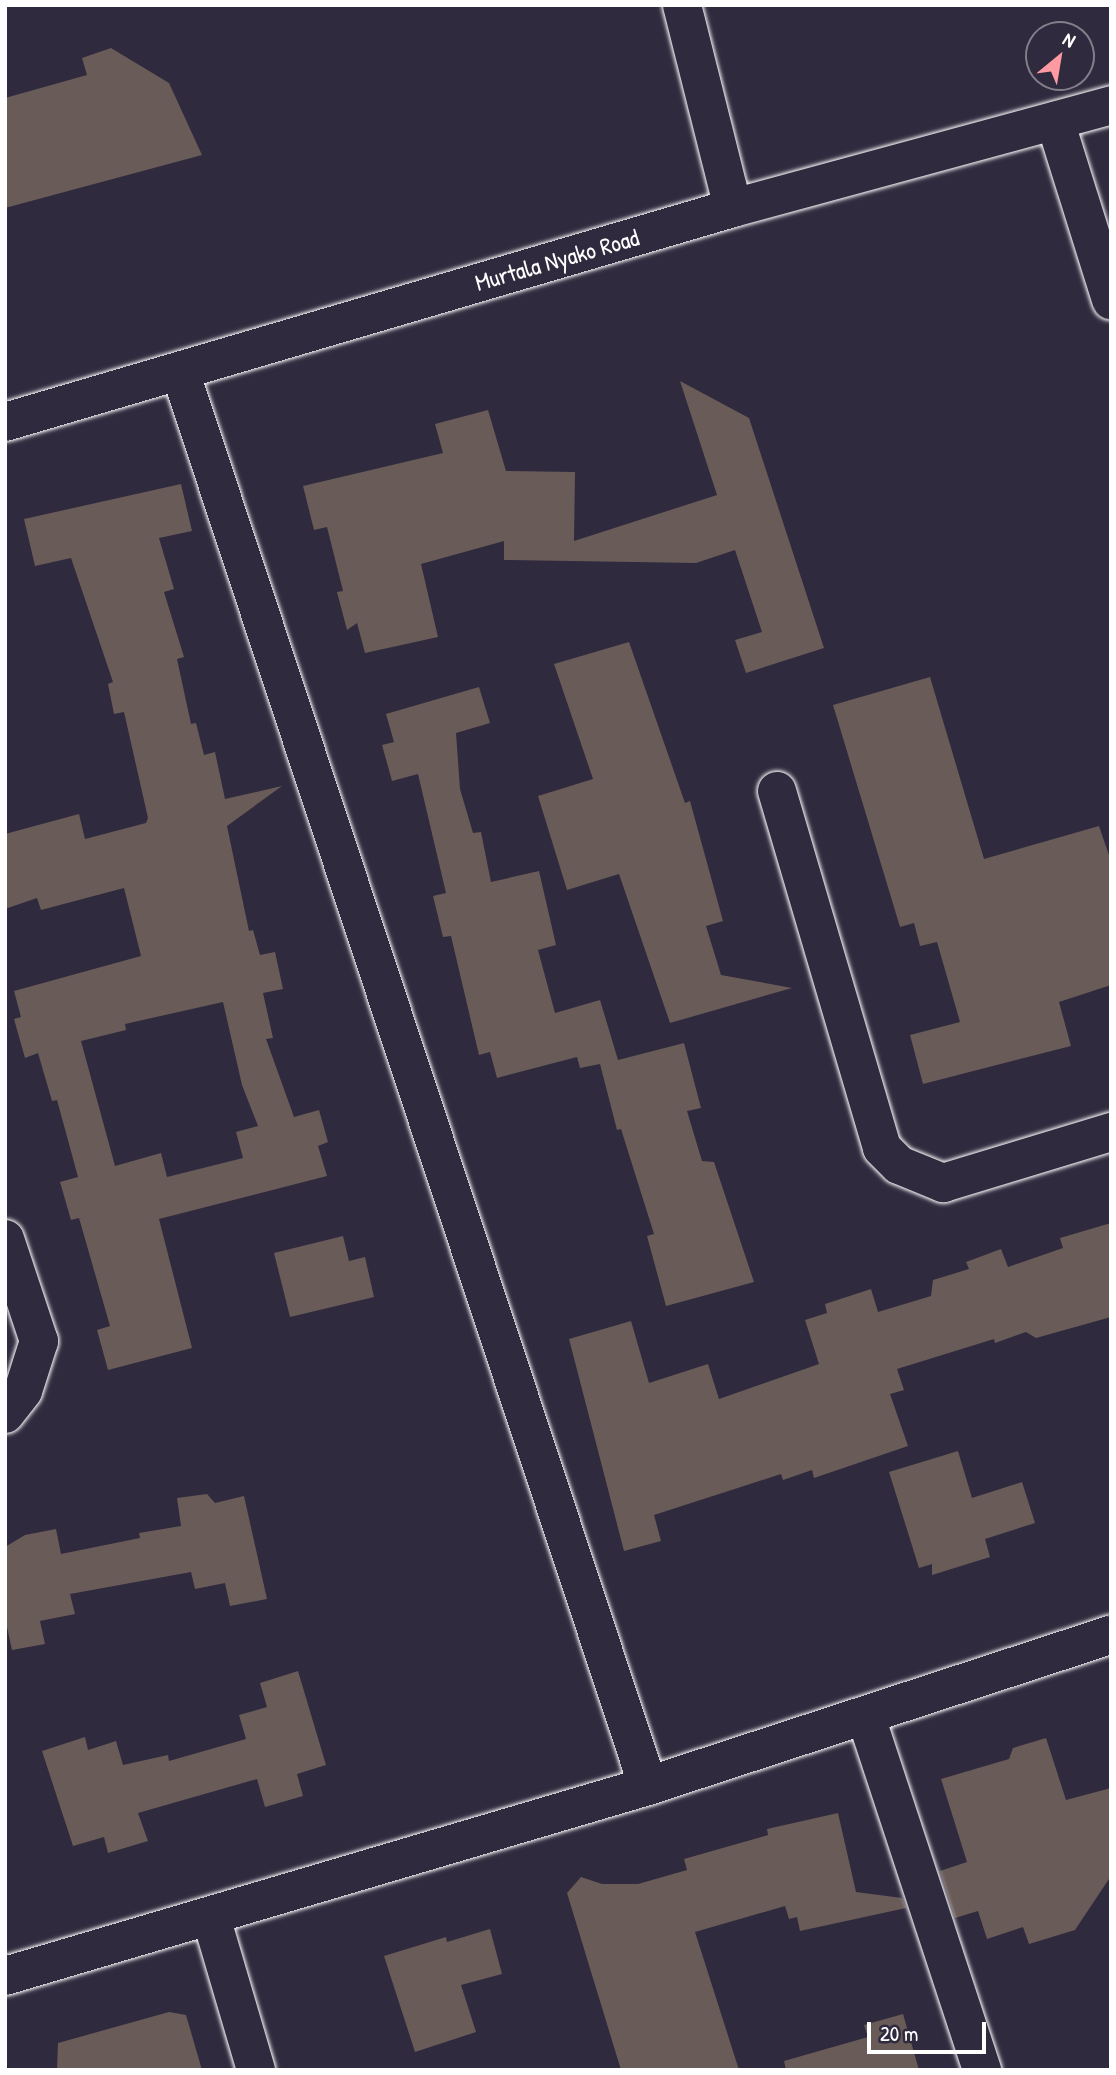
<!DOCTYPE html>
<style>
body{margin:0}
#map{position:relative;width:1116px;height:2075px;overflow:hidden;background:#2f2a3d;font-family:"Patrick Hand",sans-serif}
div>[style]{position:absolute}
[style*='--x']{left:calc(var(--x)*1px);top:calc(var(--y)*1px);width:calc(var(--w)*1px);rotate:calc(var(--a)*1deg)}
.building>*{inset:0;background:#695b58}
.roads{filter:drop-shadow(0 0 2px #fff) drop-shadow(0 0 2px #fff)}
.street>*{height:38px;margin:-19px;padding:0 19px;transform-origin:19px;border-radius:19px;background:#2f2a3d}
.secondary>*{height:38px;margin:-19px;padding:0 19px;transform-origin:19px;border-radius:19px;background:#2f2a3d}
span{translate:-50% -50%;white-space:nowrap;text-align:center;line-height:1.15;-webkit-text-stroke:6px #2f2a3d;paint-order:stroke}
.street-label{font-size:24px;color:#fff}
.frame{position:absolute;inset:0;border:7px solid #fff;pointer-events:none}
.north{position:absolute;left:1025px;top:21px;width:70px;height:70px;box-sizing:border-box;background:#2f2a3d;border:2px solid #827f8b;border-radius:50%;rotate:30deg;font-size:19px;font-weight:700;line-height:28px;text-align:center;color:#fff}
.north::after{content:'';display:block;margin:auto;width:24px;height:32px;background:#ff9aa2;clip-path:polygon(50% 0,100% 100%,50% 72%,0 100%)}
.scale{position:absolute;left:867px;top:2022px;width:119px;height:32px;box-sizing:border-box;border:4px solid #fff;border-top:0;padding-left:9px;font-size:21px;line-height:24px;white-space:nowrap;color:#fff;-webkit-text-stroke:5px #2f2a3d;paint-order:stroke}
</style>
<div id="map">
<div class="building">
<div style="clip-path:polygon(111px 48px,169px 83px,202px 155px,5px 208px,5px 98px,87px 75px,82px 58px)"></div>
<div style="clip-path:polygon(680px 381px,749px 418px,824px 648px,746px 673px,735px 640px,762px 632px,735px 550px,696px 563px,504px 560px,504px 541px,421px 564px,438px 637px,365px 653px,357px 623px,347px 630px,337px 592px,343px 591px,327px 527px,314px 530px,303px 486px,443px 453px,435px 424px,488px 410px,506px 471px,575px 472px,574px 541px,717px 495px)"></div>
<div style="clip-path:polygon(evenodd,181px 484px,192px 531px,159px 538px,174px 589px,164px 592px,184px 657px,177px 659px,191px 724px,196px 723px,204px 755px,215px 752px,225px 799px,282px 786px,227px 826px,249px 931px,253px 930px,260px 955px,275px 952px,283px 989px,263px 993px,273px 1038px,266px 1039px,294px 1117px,319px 1110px,328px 1142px,318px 1146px,327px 1176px,159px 1219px,192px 1348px,108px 1370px,97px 1330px,110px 1326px,79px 1218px,71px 1220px,60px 1182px,78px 1177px,57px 1100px,52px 1101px,38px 1053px,25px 1058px,14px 1019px,21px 1017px,14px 991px,141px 956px,124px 888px,41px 910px,37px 898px,5px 909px,5px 834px,79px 814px,85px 839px,146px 823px,148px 818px,124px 712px,114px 714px,108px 684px,113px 682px,71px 558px,35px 566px,24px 519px,181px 484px,223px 1002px,242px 1085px,258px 1126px,236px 1132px,243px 1158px,167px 1177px,161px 1153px,115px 1166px,81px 1041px,126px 1030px,125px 1024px,223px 1002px)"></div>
<div style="clip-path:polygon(629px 642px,685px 803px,690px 801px,723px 921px,706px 926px,721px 975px,792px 988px,670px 1023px,619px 874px,567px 890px,538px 796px,593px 779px,554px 664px)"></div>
<div style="clip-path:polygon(930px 677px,984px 859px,1099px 826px,1111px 861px,1111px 985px,1059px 1002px,1071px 1046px,923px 1084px,910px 1035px,960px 1022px,937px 942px,920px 946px,914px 923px,900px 927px,833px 705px)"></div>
<div style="clip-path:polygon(479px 687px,490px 723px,456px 733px,460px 789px,473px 833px,481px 832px,491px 882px,539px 871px,556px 945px,538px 950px,555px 1013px,600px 1000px,618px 1060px,684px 1043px,701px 1108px,687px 1111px,702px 1161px,714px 1162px,754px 1282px,666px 1306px,647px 1236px,654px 1234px,621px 1129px,617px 1130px,600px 1064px,580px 1068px,577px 1057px,497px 1078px,490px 1052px,479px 1055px,451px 936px,443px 937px,433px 896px,446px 893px,418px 774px,392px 781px,382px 745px,394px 742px,386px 714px)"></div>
<div style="clip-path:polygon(1111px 1223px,1111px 1317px,1036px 1338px,1026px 1332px,995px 1343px,994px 1339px,897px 1369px,904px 1390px,890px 1394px,908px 1446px,814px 1478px,812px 1470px,783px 1480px,781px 1474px,654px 1515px,661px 1541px,624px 1551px,569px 1339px,631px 1321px,649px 1383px,708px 1364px,719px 1399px,819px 1364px,805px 1320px,827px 1313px,825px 1304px,871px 1289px,878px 1312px,931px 1296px,933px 1280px,969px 1269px,966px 1262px,1001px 1249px,1008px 1267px,1063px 1248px,1060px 1238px)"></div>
<div style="clip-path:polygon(343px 1236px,349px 1261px,365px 1257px,374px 1297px,290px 1317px,274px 1253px)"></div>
<div style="clip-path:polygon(958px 1451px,972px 1498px,1022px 1482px,1035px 1523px,985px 1539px,990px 1557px,932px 1575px,932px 1564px,919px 1568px,889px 1472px)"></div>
<div style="clip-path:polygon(207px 1494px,215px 1503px,244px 1496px,267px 1599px,230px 1606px,225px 1583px,195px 1589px,191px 1572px,70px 1594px,75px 1614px,40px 1621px,45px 1644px,12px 1650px,5px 1618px,5px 1547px,25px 1535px,56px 1529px,61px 1554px,140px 1538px,139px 1533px,181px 1526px,177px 1498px)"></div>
<div style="clip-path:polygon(298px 1671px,326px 1765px,297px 1774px,303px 1796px,265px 1807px,257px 1779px,138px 1813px,148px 1841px,108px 1853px,104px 1837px,73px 1846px,42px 1751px,85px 1737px,88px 1750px,116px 1741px,123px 1765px,168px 1755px,169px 1761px,246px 1739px,239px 1715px,267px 1707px,260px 1683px)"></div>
<div style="clip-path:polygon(1046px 1738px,1066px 1800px,1111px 1788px,1111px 1876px,1075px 1930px,1029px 1944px,1023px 1927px,987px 1939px,978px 1911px,955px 1918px,940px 1871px,967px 1862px,941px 1779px,1009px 1759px,1013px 1748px)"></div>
<div style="clip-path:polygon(838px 1813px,856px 1892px,902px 1898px,906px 1908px,800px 1931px,797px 1917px,789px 1919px,785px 1906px,695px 1932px,739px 2070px,621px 2070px,567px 1893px,581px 1877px,602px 1884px,638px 1884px,687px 1870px,684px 1859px,768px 1835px,767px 1829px)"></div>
<div style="clip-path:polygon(490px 1929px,502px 1974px,461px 1985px,476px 2032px,415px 2052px,384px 1956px,446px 1937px,447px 1942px)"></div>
<div style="clip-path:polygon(169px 2012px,186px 2015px,202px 2070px,57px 2070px,58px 2043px)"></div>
<div style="clip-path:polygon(903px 2014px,919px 2070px,786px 2070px,784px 2061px,868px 2037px,864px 2025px)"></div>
</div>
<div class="roads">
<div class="street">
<div style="--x:682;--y:5;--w:209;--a:75.9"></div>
<div style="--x:1055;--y:121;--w:188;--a:72.6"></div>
<div style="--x:180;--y:371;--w:1490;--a:71.7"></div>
<div style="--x:777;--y:791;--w:372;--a:73.6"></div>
<div style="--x:882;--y:1148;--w:24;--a:45"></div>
<div style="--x:899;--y:1165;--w:48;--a:22.2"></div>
<div style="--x:943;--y:1183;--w:176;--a:-16.9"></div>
<div style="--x:5;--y:1239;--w:108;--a:71.6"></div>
<div style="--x:39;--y:1341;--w:52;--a:107.7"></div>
<div style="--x:23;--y:1391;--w:29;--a:128"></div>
<div style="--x:866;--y:1717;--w:372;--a:71.8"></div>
<div style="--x:211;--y:1917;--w:159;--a:73.6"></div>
<div style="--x:5;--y:1976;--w:670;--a:-16.46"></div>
<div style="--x:648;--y:1786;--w:487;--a:-18.1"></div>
</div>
<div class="secondary">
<div style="--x:5;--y:422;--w:759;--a:-16.38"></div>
<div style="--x:733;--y:208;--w:392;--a:-15.2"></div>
</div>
</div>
<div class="street-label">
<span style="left:557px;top:260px;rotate:-16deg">Murtala Nyako Road</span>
</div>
<div class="frame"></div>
<div class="north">N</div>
<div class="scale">20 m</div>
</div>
